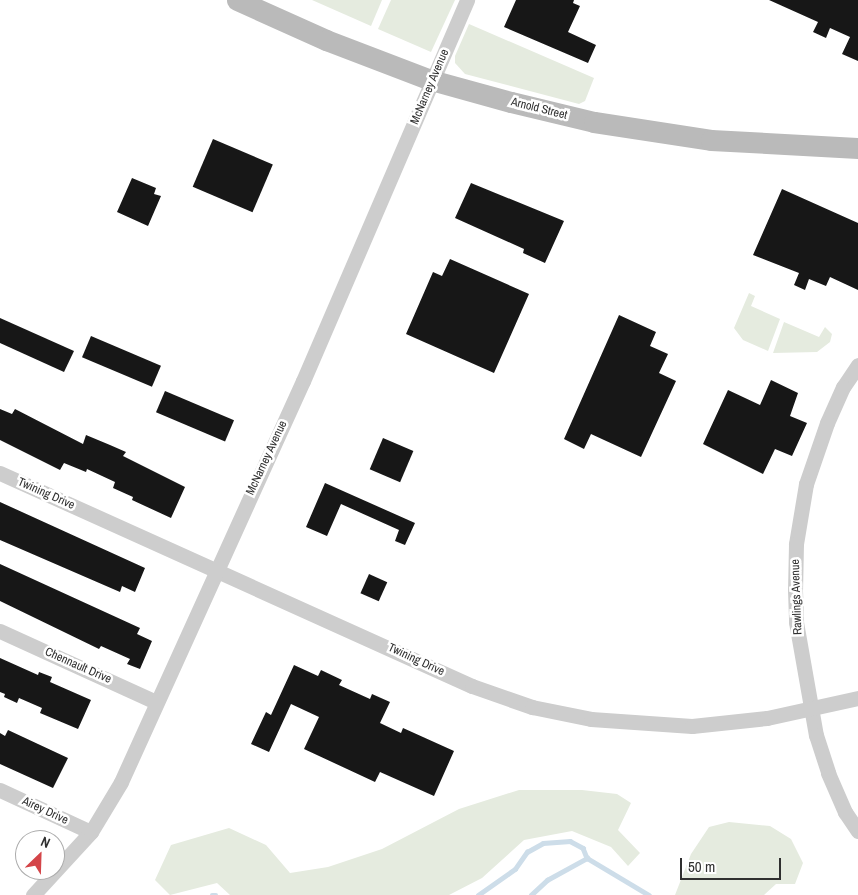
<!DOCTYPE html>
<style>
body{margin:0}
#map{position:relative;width:858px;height:895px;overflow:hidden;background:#fff;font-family:"Archivo Narrow",sans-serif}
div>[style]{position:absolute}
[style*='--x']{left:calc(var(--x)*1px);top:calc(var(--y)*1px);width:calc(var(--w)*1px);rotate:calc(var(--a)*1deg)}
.green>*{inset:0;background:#e5ebdf}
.stream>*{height:4.5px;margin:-2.25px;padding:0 2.25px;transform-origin:2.25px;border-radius:2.25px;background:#cddde9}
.building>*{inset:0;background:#171717;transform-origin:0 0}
.street>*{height:15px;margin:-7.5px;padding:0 7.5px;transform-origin:7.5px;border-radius:7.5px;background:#cdcdcd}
.secondary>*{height:21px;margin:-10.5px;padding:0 10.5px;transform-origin:10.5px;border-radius:10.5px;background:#bababa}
span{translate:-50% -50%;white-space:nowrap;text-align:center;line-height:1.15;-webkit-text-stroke:5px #fff;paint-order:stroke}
.street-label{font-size:12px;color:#303030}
.north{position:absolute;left:15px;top:830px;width:50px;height:50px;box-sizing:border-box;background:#fff;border:1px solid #acacac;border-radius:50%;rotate:24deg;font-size:14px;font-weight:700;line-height:20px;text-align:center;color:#303030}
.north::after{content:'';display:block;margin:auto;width:18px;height:22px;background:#d44549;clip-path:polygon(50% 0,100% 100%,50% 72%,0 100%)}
.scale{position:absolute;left:680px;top:858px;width:101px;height:22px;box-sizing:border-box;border:2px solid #303030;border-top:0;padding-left:6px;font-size:15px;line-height:18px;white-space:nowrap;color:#303030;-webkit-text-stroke:4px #fff;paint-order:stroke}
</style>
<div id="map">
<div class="green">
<div style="clip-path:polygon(312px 0,382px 0,371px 26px)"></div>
<div style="clip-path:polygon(391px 0,455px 0,431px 52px,378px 29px)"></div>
<div style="clip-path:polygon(469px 24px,594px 78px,585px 101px,579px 104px,465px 74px,455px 63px,455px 56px)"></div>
<div style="clip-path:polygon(749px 293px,755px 296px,751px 306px,780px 319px,768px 351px,743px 340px,734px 328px)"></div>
<div style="clip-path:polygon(784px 322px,819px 337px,825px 327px,832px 334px,830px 342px,817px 352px,773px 353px)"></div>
<div style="clip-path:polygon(519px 790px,582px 790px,617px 794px,631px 803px,618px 830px,640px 853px,628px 866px,611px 847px,572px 831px,524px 840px,482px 878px,449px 895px,230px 895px,217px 883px,170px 895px,155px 880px,171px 845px,229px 828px,266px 845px,290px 873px,328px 867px,382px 849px,459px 809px)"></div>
<div style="clip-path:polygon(729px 822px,770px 826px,791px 839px,803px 863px,795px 884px,776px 884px,764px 895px,675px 895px,691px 854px,709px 827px)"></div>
</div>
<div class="stream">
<div style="--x:587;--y:858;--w:72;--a:30.8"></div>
<div style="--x:212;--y:895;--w:4;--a:0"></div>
<div style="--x:478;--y:895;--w:45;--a:-35.1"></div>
<div style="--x:515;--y:869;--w:21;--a:-55"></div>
<div style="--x:527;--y:852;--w:18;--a:-29"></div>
<div style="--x:543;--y:843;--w:27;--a:-4"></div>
<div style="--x:570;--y:841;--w:15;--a:28"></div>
<div style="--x:583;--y:848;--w:11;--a:68"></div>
<div style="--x:531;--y:895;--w:22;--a:-43"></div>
<div style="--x:547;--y:880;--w:46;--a:-28.8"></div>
</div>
<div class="building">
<div style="clip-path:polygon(516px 0,574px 0,573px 3px,580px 6px,568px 32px,596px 45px,588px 63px,504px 27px)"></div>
<div style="clip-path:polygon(769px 0,858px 0,858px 61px,842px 54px,850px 37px,830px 28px,826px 38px,813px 32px,818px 22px)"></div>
<div style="left:213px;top:139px;width:65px;height:52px;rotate:23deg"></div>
<div style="clip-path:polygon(132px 178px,156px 188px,154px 194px,161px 196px,148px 226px,117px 212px)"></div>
<div style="clip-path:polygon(471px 183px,564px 221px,545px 263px,523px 253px,524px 249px,455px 218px)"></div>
<div style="clip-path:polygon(782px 189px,858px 223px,858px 290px,830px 277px,826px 286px,809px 279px,805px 290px,794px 285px,799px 273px,753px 255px)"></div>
<div style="clip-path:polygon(450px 259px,529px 294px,494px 373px,406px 334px,433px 272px,442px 276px)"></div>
<div style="clip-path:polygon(619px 315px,656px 332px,650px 346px,668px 354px,659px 373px,676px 381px,641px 457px,591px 434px,584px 449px,564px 439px)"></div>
<div style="clip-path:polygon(0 318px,74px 351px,64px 372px,0 343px)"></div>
<div style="left:91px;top:336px;width:76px;height:23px;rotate:23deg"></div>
<div style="clip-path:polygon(771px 380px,798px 393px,790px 416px,807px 423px,792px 456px,775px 449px,763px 474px,703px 444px,728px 390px,760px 405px)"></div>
<div style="left:165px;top:391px;width:75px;height:23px;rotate:23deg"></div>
<div style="clip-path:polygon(0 409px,12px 414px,15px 409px,83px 444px,86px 435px,110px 445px,126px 452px,123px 456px,185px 487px,171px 518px,132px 500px,133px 497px,113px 488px,115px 482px,87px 469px,86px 472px,64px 463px,60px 470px,0 440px)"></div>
<div style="left:383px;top:438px;width:33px;height:34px;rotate:23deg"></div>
<div style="clip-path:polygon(325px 483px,415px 523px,405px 545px,395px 541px,399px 530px,341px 504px,327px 536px,306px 527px)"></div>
<div style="clip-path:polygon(0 502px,145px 568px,135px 592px,122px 586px,120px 592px,0 540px)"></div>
<div style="clip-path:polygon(0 564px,140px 628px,137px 634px,152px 641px,140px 669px,127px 664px,130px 659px,101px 646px,99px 649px,0 601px)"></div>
<div style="left:369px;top:574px;width:20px;height:21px;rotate:24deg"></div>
<div style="clip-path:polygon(0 658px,38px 675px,39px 672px,52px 677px,50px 682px,91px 700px,78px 729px,40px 713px,42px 708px,19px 698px,17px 703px,4px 697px,5px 694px,0 692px)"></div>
<div style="clip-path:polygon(294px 665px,318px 676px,321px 670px,342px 680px,339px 685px,370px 699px,372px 694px,390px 702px,380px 723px,401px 733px,403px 728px,454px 751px,434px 796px,380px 772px,375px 782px,304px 749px,319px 717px,291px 704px,269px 752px,251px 744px,266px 712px,271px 715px)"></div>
<div style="clip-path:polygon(8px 730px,68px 758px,53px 788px,0 764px,0 733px,5px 736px)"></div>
</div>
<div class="street">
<div style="--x:858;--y:365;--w:27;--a:124"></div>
<div style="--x:843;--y:387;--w:39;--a:114"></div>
<div style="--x:827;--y:423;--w:65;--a:109"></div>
<div style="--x:806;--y:484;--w:61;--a:99.5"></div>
<div style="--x:796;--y:544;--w:46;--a:91.2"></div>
<div style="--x:795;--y:590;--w:32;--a:88"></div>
<div style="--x:796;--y:622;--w:115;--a:80"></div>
<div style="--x:816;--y:735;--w:40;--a:72"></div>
<div style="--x:828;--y:773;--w:43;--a:66.4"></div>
<div style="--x:845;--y:812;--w:23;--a:56"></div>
<div style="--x:0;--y:473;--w:518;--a:24.29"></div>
<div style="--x:472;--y:686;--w:64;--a:19.3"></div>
<div style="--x:532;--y:707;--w:60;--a:11.5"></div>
<div style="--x:591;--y:719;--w:101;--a:4"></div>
<div style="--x:692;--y:726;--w:75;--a:-6.1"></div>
<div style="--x:767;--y:718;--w:93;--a:-12.4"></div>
<div style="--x:0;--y:631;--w:171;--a:24.5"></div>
<div style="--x:0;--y:790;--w:100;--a:24.8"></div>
<div style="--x:33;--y:895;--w:86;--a:-47.4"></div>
<div style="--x:91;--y:832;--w:58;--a:-59"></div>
<div style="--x:121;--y:782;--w:440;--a:-65.6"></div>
<div style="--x:303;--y:381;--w:415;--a:-66.7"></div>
</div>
<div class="secondary">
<div style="--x:237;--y:0;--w:98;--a:24.2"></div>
<div style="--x:326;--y:40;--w:112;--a:20.9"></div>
<div style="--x:431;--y:80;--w:83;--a:15.4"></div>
<div style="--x:511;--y:102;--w:85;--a:13.5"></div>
<div style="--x:594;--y:122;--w:118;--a:8.7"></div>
<div style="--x:711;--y:140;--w:147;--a:3.1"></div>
</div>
<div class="street-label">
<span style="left:430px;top:87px;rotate:-67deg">McNarney Avenue</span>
<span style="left:539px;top:109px;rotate:14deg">Arnold Street</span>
<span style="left:267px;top:458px;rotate:-65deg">McNarney Avenue</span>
<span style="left:46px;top:494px;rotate:24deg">Twining Drive</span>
<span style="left:797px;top:597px;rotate:-92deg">Rawlings Avenue</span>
<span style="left:416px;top:660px;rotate:25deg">Twining Drive</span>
<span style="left:78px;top:666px;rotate:24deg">Chennault Drive</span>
<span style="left:45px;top:811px;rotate:25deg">Airey Drive</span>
</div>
<div class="north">N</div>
<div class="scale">50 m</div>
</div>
